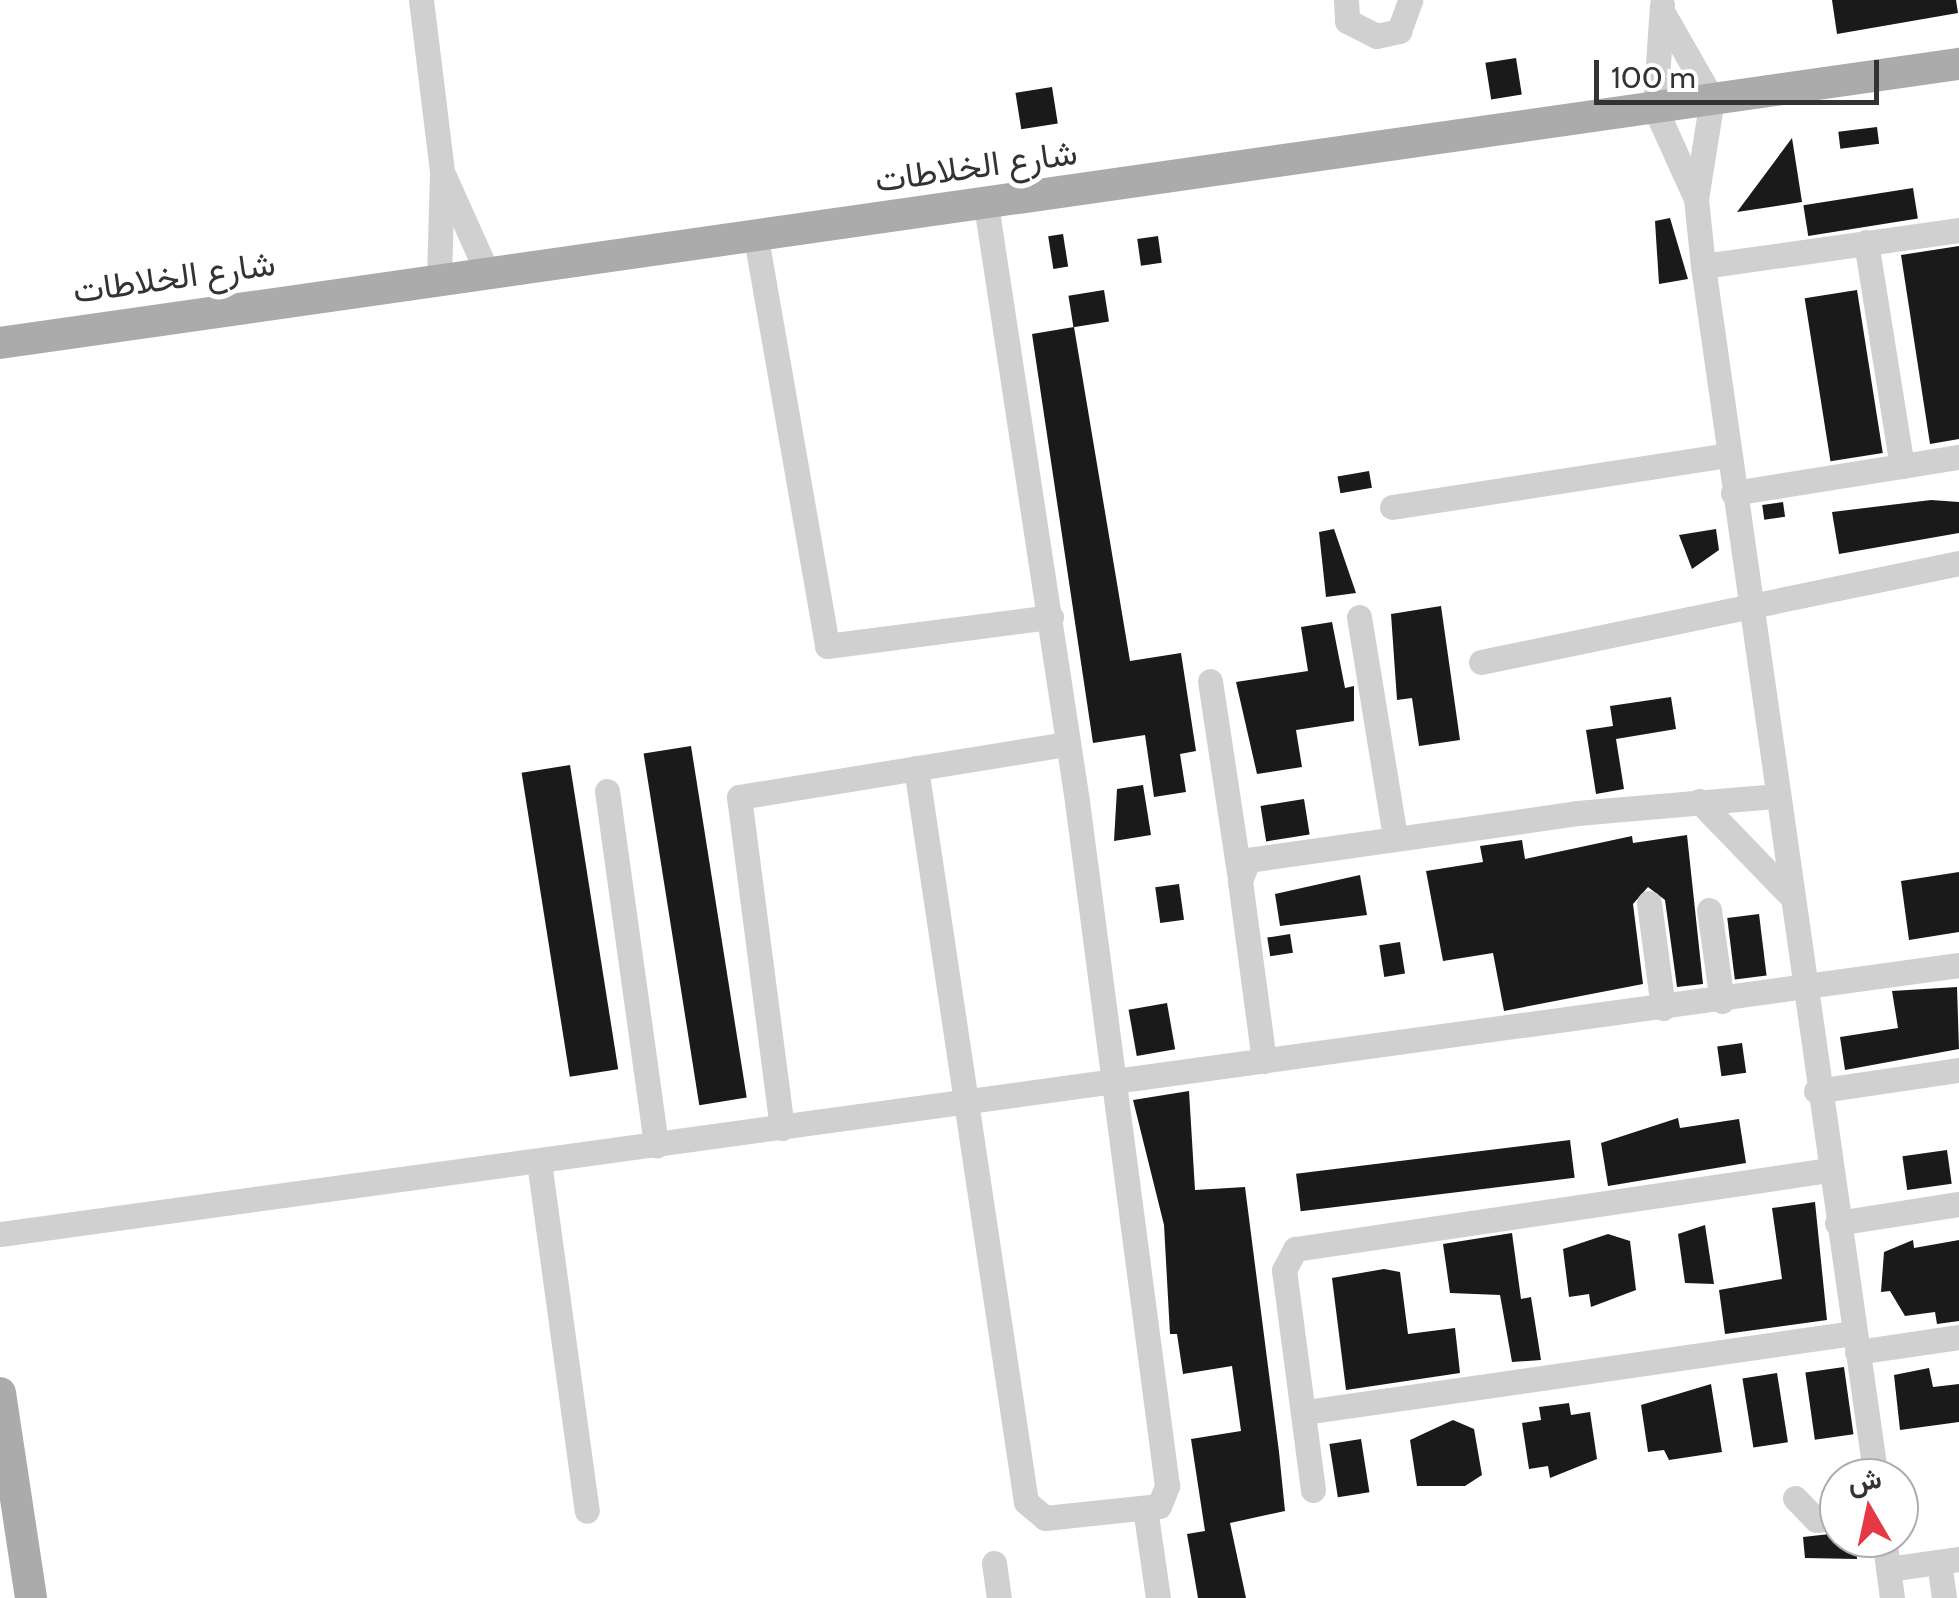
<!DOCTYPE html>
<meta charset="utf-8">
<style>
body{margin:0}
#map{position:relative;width:1959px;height:1598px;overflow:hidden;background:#fff;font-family:Cabin,Vazirmatn,sans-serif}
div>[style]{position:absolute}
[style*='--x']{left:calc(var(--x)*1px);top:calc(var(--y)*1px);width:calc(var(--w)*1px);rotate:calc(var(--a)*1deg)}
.building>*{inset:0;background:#1a1a1a;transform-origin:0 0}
.minor>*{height:25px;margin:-12.5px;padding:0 12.5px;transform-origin:12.5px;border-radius:12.5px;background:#d0d0d0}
.major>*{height:32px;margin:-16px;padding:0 16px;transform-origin:16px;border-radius:16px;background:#ababab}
span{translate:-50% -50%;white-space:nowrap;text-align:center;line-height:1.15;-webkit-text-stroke:10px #fff;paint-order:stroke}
.street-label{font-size:35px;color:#333}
.north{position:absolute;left:1819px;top:1458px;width:100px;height:100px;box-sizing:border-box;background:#fff;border:2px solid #adadad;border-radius:50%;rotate:351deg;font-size:28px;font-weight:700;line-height:40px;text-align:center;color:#333}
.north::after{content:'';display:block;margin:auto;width:35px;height:45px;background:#e63946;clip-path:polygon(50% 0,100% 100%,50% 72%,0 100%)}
.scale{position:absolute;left:1594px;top:60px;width:285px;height:45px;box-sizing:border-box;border:5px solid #333;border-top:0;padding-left:12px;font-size:30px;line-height:35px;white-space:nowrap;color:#333;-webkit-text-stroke:8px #fff;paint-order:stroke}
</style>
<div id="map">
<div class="building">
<div style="clip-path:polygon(1832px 0,1956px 0,1958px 13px,1837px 34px)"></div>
<div style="left:1516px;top:58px;width:37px;height:31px;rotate:81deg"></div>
<div style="left:1052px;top:87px;width:37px;height:37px;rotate:81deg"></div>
<div style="left:1877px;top:127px;width:17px;height:39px;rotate:83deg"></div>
<div style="clip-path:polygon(1792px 138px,1802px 202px,1737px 212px)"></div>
<div style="left:1913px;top:188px;width:31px;height:111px;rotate:81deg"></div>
<div style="clip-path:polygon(1670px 218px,1688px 279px,1659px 284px,1655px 221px)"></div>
<div style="left:1063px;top:234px;width:33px;height:15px;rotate:81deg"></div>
<div style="left:1158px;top:236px;width:27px;height:21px;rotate:82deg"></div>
<div style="clip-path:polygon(1959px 246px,1959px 439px,1930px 444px,1901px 255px)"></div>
<div style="left:1104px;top:290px;width:32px;height:36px;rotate:81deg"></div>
<div style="left:1857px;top:290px;width:165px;height:53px;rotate:81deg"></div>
<div style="clip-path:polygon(1074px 327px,1130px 661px,1181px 653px,1196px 751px,1180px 754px,1186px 792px,1154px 797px,1145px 735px,1093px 743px,1032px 334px)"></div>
<div style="left:1369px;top:471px;width:17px;height:32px;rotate:80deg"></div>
<div style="clip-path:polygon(1931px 500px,1959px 502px,1959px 533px,1839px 554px,1832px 512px)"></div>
<div style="left:1783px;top:502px;width:15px;height:21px;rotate:82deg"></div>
<div style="clip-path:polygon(1334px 529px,1356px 593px,1326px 597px,1319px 532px)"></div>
<div style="clip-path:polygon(1716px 529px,1719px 550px,1692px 569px,1679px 535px)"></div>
<div style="clip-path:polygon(1441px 606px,1460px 740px,1419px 746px,1412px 698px,1397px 700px,1391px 614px)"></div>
<div style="clip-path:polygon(1332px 622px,1345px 688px,1354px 686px,1354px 721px,1296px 730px,1302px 767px,1257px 774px,1236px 682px,1308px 671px,1301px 627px)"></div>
<div style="clip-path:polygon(1671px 697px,1676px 729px,1616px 739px,1624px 789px,1596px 794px,1586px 730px,1613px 726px,1610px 706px)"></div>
<div style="left:691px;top:746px;width:356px;height:48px;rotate:81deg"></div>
<div style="left:570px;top:765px;width:308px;height:49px;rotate:81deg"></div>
<div style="clip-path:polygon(1143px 785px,1151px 835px,1114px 841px,1117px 789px)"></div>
<div style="left:1304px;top:799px;width:36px;height:44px;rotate:81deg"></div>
<div style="clip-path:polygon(1687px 835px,1703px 984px,1677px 987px,1665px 900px,1648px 887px,1633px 904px,1643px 984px,1504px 1011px,1493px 953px,1443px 961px,1426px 871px,1483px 862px,1480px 846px,1522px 840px,1525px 859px,1632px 836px,1633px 843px)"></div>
<div style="clip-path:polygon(1959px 872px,1959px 932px,1909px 940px,1901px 881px)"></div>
<div style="clip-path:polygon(1360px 875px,1367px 915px,1280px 926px,1275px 894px)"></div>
<div style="left:1179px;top:884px;width:36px;height:24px;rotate:82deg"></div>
<div style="left:1759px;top:914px;width:62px;height:32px;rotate:83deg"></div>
<div style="left:1290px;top:934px;width:19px;height:23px;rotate:81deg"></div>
<div style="left:1400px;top:942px;width:32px;height:21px;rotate:81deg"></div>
<div style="clip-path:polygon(1957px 987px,1959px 1049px,1845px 1070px,1840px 1037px,1898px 1028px,1892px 991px)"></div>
<div style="left:1167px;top:1003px;width:47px;height:39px;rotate:80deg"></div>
<div style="left:1742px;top:1043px;width:30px;height:25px;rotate:82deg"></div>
<div style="clip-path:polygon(1189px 1091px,1195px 1190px,1245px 1187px,1279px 1452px,1285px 1511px,1230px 1523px,1246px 1598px,1198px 1598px,1187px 1534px,1205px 1531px,1191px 1439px,1241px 1431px,1232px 1366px,1183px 1374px,1177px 1334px,1170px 1334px,1164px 1225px,1133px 1100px)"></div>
<div style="clip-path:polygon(1678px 1118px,1680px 1128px,1739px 1119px,1746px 1163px,1608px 1186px,1601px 1143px)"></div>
<div style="left:1570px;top:1140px;width:38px;height:276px;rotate:83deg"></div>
<div style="left:1947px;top:1150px;width:34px;height:45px;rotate:82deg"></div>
<div style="clip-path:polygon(1815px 1202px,1827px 1320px,1725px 1334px,1719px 1290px,1782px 1279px,1772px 1208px)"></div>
<div style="clip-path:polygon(1705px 1225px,1714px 1284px,1685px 1283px,1678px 1234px)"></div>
<div style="clip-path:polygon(1512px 1233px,1521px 1299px,1531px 1297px,1541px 1360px,1512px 1362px,1500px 1295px,1450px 1293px,1443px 1244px)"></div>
<div style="clip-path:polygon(1608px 1234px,1630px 1241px,1636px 1290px,1591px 1307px,1589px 1294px,1569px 1297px,1563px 1249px)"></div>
<div style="clip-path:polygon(1913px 1240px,1914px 1248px,1959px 1240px,1959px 1321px,1937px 1324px,1935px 1312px,1905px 1316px,1890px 1291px,1881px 1292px,1884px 1252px)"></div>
<div style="clip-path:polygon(1384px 1269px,1400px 1272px,1408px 1334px,1455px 1328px,1460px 1373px,1346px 1390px,1332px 1278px)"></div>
<div style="left:1844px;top:1367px;width:68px;height:39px;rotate:82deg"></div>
<div style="clip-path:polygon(1929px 1368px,1933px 1387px,1959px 1384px,1959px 1422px,1900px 1430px,1894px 1375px)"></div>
<div style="left:1777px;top:1373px;width:70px;height:35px;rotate:81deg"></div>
<div style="clip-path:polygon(1711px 1384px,1722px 1452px,1669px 1460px,1664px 1450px,1648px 1452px,1641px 1405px)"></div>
<div style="clip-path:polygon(1569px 1403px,1571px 1415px,1590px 1412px,1597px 1459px,1550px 1478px,1548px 1466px,1529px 1469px,1522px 1423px,1541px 1420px,1539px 1407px)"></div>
<div style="clip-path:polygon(1453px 1420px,1474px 1429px,1482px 1475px,1465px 1486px,1417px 1486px,1410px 1440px)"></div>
<div style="left:1361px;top:1439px;width:54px;height:32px;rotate:81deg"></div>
<div style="clip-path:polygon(1839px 1533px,1856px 1538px,1857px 1559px,1805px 1558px,1803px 1537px)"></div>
</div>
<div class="minor">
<div style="--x:421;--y:0;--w:173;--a:83"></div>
<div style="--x:442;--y:172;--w:107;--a:91.6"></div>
<div style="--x:1346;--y:0;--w:21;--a:87"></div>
<div style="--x:1347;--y:21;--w:33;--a:27"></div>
<div style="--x:1376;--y:36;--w:24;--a:-12"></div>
<div style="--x:1399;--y:31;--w:33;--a:-70"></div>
<div style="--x:1662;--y:5;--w:103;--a:93.9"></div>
<div style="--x:1655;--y:108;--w:100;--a:65.7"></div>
<div style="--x:1663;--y:13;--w:99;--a:60.3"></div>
<div style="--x:1712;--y:99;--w:101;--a:99.1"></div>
<div style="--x:1696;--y:199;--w:67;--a:84"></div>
<div style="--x:1703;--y:266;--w:1224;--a:81.88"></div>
<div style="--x:444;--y:176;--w:105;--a:65.9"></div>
<div style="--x:756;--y:238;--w:414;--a:80.1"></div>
<div style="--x:827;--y:646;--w:226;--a:-7.4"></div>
<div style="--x:1866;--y:242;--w:227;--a:80.9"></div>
<div style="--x:1703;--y:266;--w:259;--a:-8"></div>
<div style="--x:1733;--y:493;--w:229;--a:-9.1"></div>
<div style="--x:1392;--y:507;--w:340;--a:-8.8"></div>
<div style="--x:1359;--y:617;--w:224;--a:80.7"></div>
<div style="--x:1481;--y:662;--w:488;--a:-11.7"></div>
<div style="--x:1210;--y:681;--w:200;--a:81.4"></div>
<div style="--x:916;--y:768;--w:742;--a:81.48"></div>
<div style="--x:1026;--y:1502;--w:25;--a:40"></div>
<div style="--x:1045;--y:1518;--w:115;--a:-6"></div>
<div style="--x:1159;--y:1506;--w:22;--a:-68"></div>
<div style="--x:1167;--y:1486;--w:691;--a:-97.49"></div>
<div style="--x:1077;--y:801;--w:603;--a:-98.68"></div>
<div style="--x:607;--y:791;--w:358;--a:82.1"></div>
<div style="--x:1699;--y:801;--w:127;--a:46"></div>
<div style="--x:1649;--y:903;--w:106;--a:82.4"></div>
<div style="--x:1709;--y:910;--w:92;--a:81.9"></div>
<div style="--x:1264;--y:1061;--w:182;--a:-97.6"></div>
<div style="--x:1240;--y:881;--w:22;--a:-69"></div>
<div style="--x:1248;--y:860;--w:332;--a:-8.1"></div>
<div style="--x:1577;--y:813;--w:198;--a:-4.9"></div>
<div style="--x:1816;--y:1091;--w:145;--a:-8.4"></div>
<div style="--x:782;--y:1128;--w:334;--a:-97.4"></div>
<div style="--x:739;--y:797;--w:333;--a:-9.2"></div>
<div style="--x:539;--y:1162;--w:352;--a:82.2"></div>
<div style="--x:1837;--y:1223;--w:123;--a:-8.9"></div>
<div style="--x:0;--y:1234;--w:1977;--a:-7.82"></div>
<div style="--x:1857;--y:1352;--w:103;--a:-8.4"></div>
<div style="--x:1305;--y:1412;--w:555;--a:-8.19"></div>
<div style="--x:1313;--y:1490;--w:222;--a:-97.5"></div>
<div style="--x:1284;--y:1270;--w:24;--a:-62"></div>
<div style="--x:1295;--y:1249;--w:540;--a:-8.42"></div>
<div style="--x:1795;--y:1498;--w:30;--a:46"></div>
<div style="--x:1816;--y:1520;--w:23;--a:-7"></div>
<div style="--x:1145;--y:1508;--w:91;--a:81.8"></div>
<div style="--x:1884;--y:1538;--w:61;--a:82.4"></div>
<div style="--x:1939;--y:1562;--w:36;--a:82"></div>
<div style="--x:994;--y:1563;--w:35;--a:82"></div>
<div style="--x:1888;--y:1569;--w:72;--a:-8"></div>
</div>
<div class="major">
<div style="--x:0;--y:343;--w:1979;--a:-8.11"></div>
<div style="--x:0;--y:1393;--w:207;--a:81.4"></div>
</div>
<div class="street-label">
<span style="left:976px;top:166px;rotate:-8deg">شارع الخلاطات</span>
<span style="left:174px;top:277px;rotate:-8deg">شارع الخلاطات</span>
</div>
<div class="north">ش</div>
<div class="scale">100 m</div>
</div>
